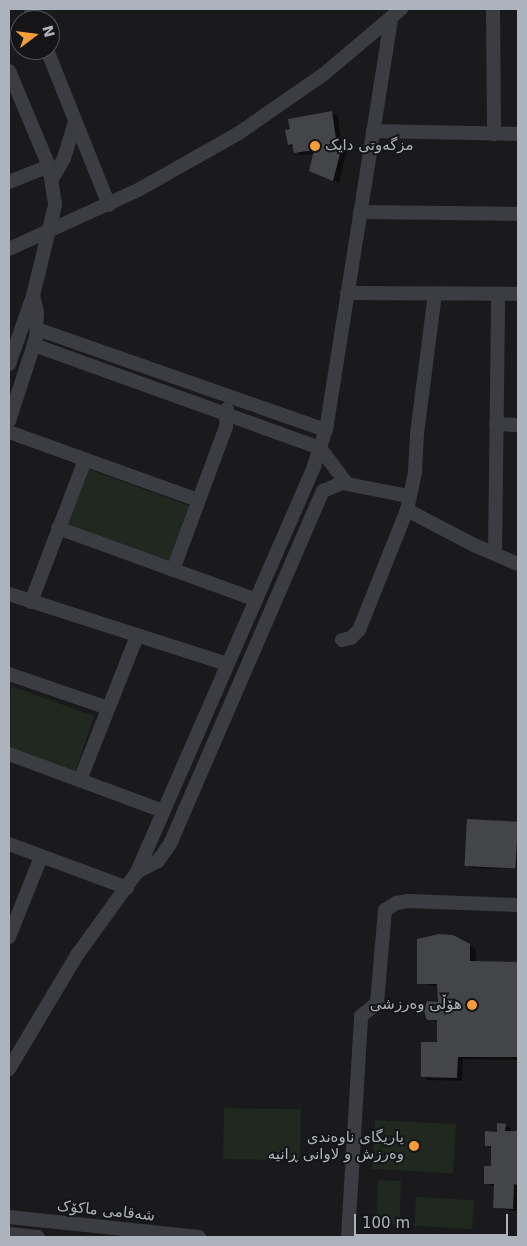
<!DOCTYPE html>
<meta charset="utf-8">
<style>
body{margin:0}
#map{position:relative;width:527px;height:1246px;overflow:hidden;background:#1a1a1c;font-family:"DejaVu Sans",Cairo,sans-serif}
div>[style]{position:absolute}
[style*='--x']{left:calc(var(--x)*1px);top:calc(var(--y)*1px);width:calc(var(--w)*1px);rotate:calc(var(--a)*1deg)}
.green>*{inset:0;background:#202820;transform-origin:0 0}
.shadow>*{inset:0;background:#0007}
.building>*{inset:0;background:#444549;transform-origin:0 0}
.minor>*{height:14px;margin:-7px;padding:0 7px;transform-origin:7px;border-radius:7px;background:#3b3d42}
.dots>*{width:14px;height:14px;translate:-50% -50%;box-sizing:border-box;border:2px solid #151517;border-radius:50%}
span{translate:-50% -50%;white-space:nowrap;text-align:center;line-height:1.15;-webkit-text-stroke:4px #151517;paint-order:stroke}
.poi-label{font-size:15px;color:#acb3bc}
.left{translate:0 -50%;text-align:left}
.right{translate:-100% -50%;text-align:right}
.street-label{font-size:15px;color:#acb3bc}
.frame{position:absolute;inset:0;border:10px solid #acb3bc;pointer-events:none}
.north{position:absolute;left:10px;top:10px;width:50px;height:50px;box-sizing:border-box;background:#151517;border:1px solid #515459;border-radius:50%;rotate:75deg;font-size:14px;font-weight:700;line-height:20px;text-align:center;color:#acb3bc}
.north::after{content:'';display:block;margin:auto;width:18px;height:22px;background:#f69c38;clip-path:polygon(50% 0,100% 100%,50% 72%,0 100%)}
.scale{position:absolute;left:354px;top:1214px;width:154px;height:22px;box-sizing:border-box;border:2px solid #acb3bc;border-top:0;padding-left:6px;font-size:15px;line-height:18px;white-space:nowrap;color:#acb3bc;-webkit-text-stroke:4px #151517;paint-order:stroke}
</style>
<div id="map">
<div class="green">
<div style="left:88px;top:469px;width:108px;height:60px;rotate:20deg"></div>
<div style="clip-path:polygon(11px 686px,94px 716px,75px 772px,9px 748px)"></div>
<div style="left:224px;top:1108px;width:77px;height:51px;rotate:1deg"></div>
<div style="left:375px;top:1120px;width:81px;height:49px;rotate:3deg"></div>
<div style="left:378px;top:1180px;width:23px;height:44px;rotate:2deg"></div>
<div style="left:416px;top:1197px;width:58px;height:29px;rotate:3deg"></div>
</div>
<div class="shadow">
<div style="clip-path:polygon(332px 113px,338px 116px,342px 147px,347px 150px,339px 183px,317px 174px,314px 154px,301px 155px,289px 144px)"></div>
<div style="clip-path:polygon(468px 820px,518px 823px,518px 869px,472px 868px,467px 865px)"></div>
<div style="clip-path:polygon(459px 939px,476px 949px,476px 962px,518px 963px,518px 1060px,463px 1059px,462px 1081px,428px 1080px,422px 1076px,438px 1043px,438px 1022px,428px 1019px,439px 1003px,438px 986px,418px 983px)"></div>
<div style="clip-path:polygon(505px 1125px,511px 1128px,511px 1132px,518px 1133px,518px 1211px,495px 1208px,495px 1187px,485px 1183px,492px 1168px,492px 1149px,486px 1145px)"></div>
</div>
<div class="building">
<div style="clip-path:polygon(332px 111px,337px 146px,342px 146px,333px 181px,309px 171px,314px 150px,294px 153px,292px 144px,288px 145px,285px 130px,290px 129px,288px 119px)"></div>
<div style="left:467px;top:819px;width:51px;height:47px;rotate:3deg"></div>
<div style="clip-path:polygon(439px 934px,453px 935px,470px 944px,470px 961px,518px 962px,518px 1057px,458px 1057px,457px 1078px,421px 1077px,421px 1042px,437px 1042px,437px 1020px,427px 1020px,424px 1011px,427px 1001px,438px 1002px,437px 984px,417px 984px,417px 939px)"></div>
<div style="clip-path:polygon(497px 1123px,506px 1124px,505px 1131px,518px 1131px,518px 1185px,514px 1184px,513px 1209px,493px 1208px,494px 1184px,484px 1184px,484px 1166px,491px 1166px,491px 1146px,485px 1146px,485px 1131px,497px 1132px)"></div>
</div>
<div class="minor">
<div style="--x:31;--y:9;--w:12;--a:70"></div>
<div style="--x:493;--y:9;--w:125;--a:89.5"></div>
<div style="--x:47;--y:50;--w:167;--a:68.2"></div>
<div style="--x:9;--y:71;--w:103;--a:67.2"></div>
<div style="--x:49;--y:166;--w:39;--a:81"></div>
<div style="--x:55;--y:205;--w:94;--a:103.6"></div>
<div style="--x:33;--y:296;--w:72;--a:109.4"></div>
<div style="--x:373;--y:131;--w:145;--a:1.2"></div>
<div style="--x:52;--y:179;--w:24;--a:-60"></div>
<div style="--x:64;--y:158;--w:39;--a:-73"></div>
<div style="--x:9;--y:182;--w:43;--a:-21.8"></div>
<div style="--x:360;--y:212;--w:158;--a:0.7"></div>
<div style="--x:9;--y:249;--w:144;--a:-24.6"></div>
<div style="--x:140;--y:189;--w:114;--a:-29.5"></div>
<div style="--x:239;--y:133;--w:103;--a:-34.8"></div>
<div style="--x:324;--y:74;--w:101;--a:-40.2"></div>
<div style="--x:347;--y:293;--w:171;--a:0.3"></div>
<div style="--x:37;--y:329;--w:306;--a:19.3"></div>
<div style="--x:34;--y:345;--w:304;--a:19.8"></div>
<div style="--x:320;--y:448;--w:45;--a:53.1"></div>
<div style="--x:9;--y:421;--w:87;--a:-72"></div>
<div style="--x:36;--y:338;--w:26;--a:-88"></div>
<div style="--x:37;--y:312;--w:16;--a:-104"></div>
<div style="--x:496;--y:424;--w:22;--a:3"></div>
<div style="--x:9;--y:432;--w:201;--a:19.8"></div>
<div style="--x:407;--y:510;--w:76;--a:27.6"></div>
<div style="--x:474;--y:545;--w:48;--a:23.4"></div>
<div style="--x:58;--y:528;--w:208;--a:19.9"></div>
<div style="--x:495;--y:554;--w:260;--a:-89.3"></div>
<div style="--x:173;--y:570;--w:153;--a:-69.7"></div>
<div style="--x:226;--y:427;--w:18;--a:-87"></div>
<div style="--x:9;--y:594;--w:229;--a:17.8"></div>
<div style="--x:31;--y:602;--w:152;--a:-69.2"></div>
<div style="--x:342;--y:640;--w:9;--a:-13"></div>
<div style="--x:351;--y:638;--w:11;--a:-45"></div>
<div style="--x:359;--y:630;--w:129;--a:-68.2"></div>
<div style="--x:407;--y:510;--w:39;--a:-78"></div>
<div style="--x:415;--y:472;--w:38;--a:-87"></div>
<div style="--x:417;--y:434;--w:142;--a:-82.7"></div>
<div style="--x:9;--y:674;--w:105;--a:19"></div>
<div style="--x:9;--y:754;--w:164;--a:20.3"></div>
<div style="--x:80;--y:780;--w:155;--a:-68.4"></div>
<div style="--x:9;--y:844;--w:126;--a:20.4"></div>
<div style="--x:137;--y:872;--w:24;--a:-28"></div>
<div style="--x:158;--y:861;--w:21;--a:-55"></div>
<div style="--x:170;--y:844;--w:385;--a:-66.6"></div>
<div style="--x:323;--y:491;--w:21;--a:-23"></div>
<div style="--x:342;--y:483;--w:67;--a:11.1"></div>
<div style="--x:9;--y:937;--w:86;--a:-68.2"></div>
<div style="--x:9;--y:1069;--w:133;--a:-59.2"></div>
<div style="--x:77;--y:955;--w:102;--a:-54.1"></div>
<div style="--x:137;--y:872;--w:443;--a:-66.4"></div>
<div style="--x:314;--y:466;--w:38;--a:-72"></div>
<div style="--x:326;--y:430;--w:417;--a:-81"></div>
<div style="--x:9;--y:1217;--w:191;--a:6"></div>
<div style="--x:9;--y:1234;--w:29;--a:6"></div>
<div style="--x:348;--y:1237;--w:221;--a:-86.6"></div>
<div style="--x:361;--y:1016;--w:21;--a:-39"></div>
<div style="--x:377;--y:1003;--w:93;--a:-85.1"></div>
<div style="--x:385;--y:910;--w:13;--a:-32"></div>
<div style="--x:396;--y:903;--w:12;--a:-9"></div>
<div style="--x:408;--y:901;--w:110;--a:2.1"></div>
</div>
<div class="dots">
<div style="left:315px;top:146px;background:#f69c38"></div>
<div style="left:472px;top:1005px;background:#f69c38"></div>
<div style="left:414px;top:1146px;background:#f69c38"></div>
</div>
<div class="poi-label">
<span class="left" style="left:325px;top:146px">مزگەوتی دایک</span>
<span class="right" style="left:462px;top:1005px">هۆڵی وەرزشی</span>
<span class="right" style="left:404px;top:1146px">یاریگای ناوەندی<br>وەرزش و لاوانی ڕانیە</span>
</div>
<div class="street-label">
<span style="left:106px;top:1211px;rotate:6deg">شەقامی ماکۆک</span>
</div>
<div class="frame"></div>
<div class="north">N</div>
<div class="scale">100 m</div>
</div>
